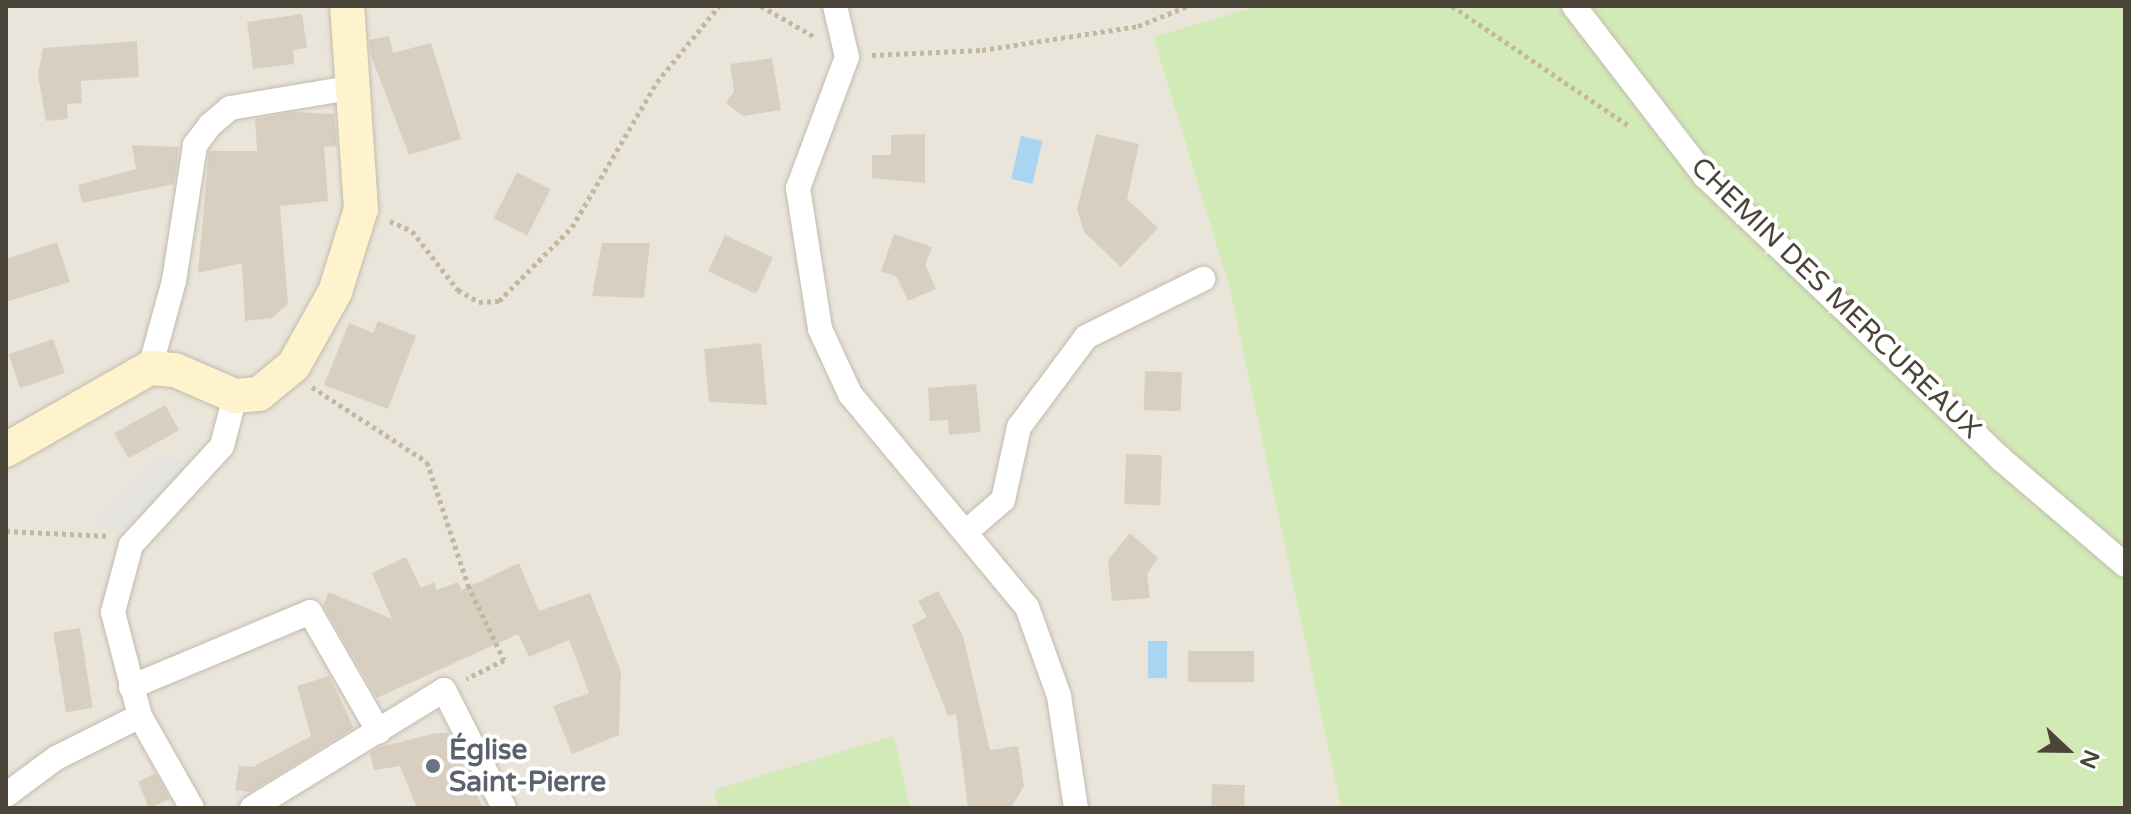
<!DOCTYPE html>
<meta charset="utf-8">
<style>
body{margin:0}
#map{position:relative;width:2131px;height:814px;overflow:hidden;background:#f6f3ec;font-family:"Varela Round",sans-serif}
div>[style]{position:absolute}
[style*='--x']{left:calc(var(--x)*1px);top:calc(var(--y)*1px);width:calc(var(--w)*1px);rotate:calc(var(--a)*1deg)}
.residential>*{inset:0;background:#eae5da}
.green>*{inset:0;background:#d2eab5}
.parking>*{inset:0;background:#e5e3e0}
.water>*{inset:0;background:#a9d4f2;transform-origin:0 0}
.building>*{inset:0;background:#d8cfc1;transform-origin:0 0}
.path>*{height:5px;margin-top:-2.5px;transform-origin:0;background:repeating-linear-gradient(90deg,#c4b79f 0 4px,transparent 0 8px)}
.roads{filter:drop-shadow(0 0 2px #c2bbae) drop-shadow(0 0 2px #c2bbae)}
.street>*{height:24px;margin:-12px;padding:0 12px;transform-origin:12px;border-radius:12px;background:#fff}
.secondary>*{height:34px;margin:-17px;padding:0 17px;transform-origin:17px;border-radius:17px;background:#fff3cd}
.dots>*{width:22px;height:22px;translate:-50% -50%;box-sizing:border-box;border:4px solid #fff;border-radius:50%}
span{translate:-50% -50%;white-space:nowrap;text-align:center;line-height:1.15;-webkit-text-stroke:8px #fff;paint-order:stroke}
.street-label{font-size:28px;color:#4b4439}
.worship-label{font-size:28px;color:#5b616d;font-weight:700}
.left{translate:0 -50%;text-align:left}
.frame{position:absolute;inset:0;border:8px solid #4b4439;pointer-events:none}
.north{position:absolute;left:2027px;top:710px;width:80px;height:80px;-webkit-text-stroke:6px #fff;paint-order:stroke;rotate:112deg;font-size:22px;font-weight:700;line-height:32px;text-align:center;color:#4b4439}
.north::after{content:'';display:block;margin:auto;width:28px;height:36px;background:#4b4439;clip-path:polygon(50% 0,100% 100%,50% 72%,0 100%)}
</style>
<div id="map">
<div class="residential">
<div style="clip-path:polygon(6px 6px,1259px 6px,1153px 38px,1229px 286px,1341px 808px,6px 808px)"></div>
</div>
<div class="green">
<div style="clip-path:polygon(1259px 6px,2125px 6px,2125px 808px,1341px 808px,1229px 286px,1153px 37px)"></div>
<div style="clip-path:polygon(894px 736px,910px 808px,718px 808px,714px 790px)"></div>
</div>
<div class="parking">
<div style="clip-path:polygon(159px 458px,197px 461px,133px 528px,93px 525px)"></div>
</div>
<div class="water">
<div style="left:1021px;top:136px;width:22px;height:44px;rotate:13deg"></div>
<div style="left:1148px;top:641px;width:19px;height:37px"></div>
</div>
<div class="building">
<div style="clip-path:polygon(302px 14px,307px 48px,293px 50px,294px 64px,253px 69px,247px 22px)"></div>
<div style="clip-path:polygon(389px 36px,393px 53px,431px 43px,461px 139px,409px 155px,371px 56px,369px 40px)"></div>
<div style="clip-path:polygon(137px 41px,139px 77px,81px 81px,82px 103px,67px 104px,68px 119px,46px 121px,38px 75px,43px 48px)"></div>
<div style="clip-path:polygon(772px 58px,781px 110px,743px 116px,726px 103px,734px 91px,730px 64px)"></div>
<div style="clip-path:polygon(295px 112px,334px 114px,337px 146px,324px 147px,328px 201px,280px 206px,288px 304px,272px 318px,245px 321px,242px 263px,198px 273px,209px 151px,257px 151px,255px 119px)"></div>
<div style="clip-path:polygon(925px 134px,925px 183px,872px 178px,872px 155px,891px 155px,891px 135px)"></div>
<div style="clip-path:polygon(1096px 134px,1139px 144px,1127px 199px,1158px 228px,1121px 267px,1084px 232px,1077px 209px)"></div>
<div style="clip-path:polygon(132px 145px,179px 147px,174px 184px,82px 203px,78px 185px,136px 169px)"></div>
<div style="left:517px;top:172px;width:38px;height:52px;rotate:27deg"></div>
<div style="clip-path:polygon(894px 234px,932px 247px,925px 265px,936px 289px,908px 301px,897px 277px,881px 271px)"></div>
<div style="left:725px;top:235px;width:53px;height:40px;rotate:25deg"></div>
<div style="clip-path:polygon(57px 242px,70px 282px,6px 302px,6px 259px)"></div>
<div style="clip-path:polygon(602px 243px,650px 243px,644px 298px,592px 296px)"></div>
<div style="clip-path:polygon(378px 321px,416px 336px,388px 409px,324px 385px,349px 323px,373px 333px)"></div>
<div style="left:53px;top:339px;width:36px;height:47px;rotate:71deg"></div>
<div style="clip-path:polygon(761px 343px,767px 405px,709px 402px,704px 349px)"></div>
<div style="left:1145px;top:371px;width:37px;height:39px;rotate:2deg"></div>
<div style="clip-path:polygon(976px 384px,981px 432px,949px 435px,948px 420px,930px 421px,928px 388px)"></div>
<div style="left:165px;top:405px;width:29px;height:58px;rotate:61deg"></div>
<div style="left:1126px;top:454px;width:36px;height:50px;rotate:2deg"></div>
<div style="clip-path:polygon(1130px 533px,1158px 558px,1147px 574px,1150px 598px,1112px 601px,1108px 560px)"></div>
<div style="clip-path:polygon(406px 557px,421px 588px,434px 582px,437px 590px,458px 582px,462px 590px,519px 563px,539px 611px,590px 593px,621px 672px,619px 735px,572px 754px,553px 706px,589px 693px,569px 640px,529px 657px,518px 634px,377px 698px,323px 605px,329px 592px,392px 619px,372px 573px)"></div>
<div style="clip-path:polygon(938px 591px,963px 636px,990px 750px,1018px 746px,1024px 786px,1011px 808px,968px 808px,956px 714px,948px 716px,912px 625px,927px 617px,918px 601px)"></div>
<div style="left:80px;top:628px;width:81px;height:27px;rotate:81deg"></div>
<div style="left:1188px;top:651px;width:66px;height:31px"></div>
<div style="clip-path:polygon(329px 676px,354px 728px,250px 792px,235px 790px,239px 766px,253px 767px,311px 736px,297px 686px)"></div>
<div style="clip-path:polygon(436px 733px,448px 733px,483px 808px,417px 808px,400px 766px,374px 770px,370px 753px,380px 747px)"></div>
<div style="clip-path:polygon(155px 773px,170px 799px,149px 808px,138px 782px)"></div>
<div style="left:1212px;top:784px;width:33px;height:24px;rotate:2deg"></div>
</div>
<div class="path">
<div style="--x:761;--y:6;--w:62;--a:29.9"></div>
<div style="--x:1452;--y:6;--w:216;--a:34.1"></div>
<div style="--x:872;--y:55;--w:110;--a:-2.6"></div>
<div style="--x:982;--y:50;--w:158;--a:-8.7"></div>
<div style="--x:1138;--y:26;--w:54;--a:-21.8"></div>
<div style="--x:390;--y:221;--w:24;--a:24"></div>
<div style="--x:412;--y:231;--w:75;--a:52.1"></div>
<div style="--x:458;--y:290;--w:24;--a:30"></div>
<div style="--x:479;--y:302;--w:20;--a:-3"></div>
<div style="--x:499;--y:301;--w:104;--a:-45.4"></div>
<div style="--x:572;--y:227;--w:168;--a:-59.6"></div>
<div style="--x:657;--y:82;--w:98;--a:-50.8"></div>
<div style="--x:312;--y:387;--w:137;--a:33.1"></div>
<div style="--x:427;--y:462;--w:130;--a:71.6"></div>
<div style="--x:468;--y:585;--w:83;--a:64.4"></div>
<div style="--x:504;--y:660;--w:42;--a:153.4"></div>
<div style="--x:6;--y:531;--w:103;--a:2.8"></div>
</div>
<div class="roads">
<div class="street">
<div style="--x:835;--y:6;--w:52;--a:76.8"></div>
<div style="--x:847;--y:57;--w:140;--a:110.5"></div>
<div style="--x:798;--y:188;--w:143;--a:81.1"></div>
<div style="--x:820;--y:329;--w:72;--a:65.2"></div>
<div style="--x:850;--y:394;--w:277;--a:50.3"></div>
<div style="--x:1027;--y:607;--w:95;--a:70.2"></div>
<div style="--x:1059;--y:696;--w:113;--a:81.4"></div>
<div style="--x:1574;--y:6;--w:215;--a:52.4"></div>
<div style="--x:1705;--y:176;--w:410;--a:43.7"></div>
<div style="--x:2001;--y:459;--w:163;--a:40.5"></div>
<div style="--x:150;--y:368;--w:90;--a:-74.6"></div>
<div style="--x:174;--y:281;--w:138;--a:-81.2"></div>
<div style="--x:195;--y:145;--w:25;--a:-53"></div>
<div style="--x:210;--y:125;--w:26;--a:-40"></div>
<div style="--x:230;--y:108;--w:128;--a:-9.5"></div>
<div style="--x:966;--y:532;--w:49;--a:-40.9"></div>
<div style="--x:1003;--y:500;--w:75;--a:-77.6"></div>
<div style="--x:1019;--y:427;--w:112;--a:-53.3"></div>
<div style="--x:1086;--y:337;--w:131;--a:-26.4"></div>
<div style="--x:131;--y:687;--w:194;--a:-22.7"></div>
<div style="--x:310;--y:612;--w:138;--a:60.1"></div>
<div style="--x:6;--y:795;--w:62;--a:-36.5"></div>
<div style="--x:56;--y:758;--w:94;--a:-26.6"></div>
<div style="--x:192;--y:808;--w:106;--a:-119.5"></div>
<div style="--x:140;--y:716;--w:107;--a:-104.6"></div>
<div style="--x:113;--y:612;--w:69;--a:-75"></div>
<div style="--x:131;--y:545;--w:134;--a:-47.4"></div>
<div style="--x:222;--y:446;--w:52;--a:-75.4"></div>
<div style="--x:252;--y:808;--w:225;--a:-31.6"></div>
<div style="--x:444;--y:690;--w:132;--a:63"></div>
</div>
<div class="secondary">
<div style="--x:6;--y:450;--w:166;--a:-29.7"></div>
<div style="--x:150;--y:368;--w:25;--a:5"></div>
<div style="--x:175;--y:370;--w:65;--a:23.4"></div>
<div style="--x:235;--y:396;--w:24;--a:-5"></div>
<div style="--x:259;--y:394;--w:45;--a:-39.6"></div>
<div style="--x:294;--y:365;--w:84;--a:-60.7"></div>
<div style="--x:335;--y:292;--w:87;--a:-72.6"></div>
<div style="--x:361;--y:209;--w:203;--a:-93.9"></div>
</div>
</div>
<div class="dots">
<div style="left:433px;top:766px;background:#6b7280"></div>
</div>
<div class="street-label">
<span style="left:1836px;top:298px;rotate:44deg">CHEMIN DES MERCUREAUX</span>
</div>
<div class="worship-label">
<span class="left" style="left:449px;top:766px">Église<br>Saint-Pierre</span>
</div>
<div class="frame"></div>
<div class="north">N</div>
</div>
